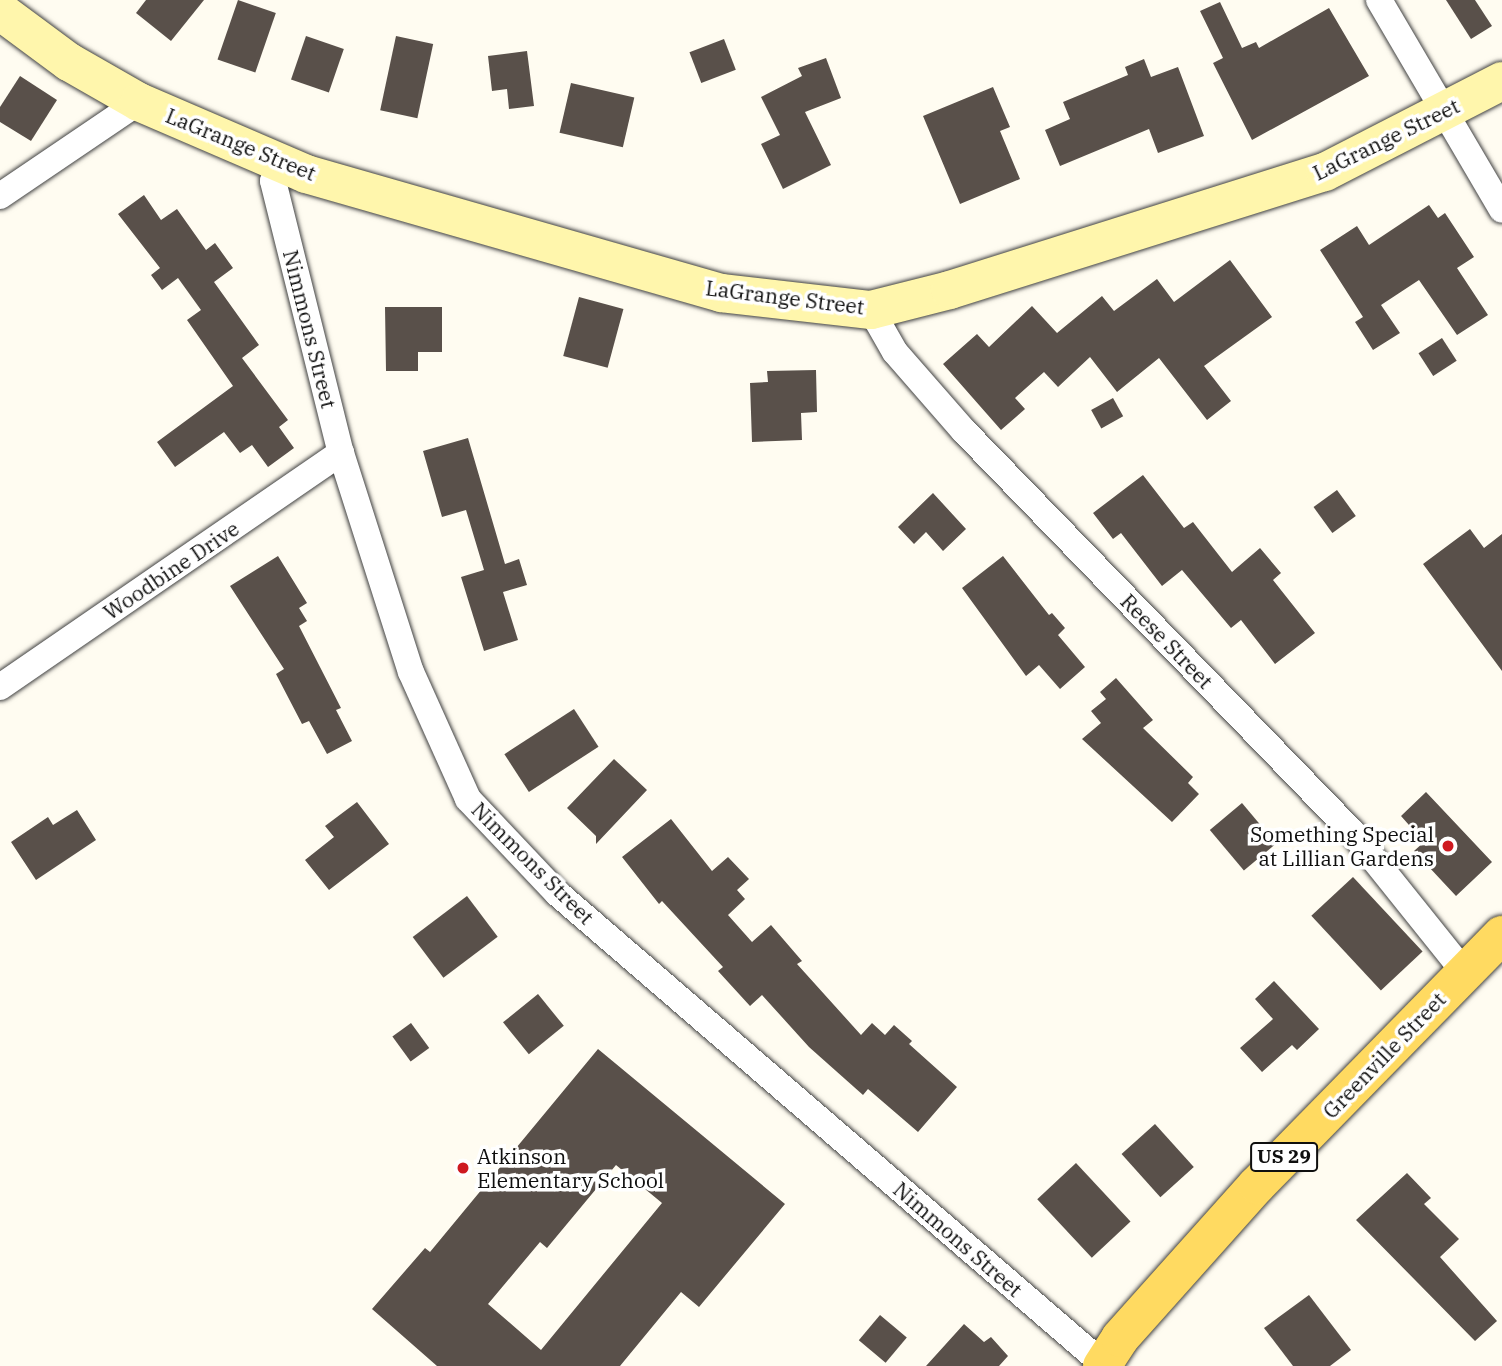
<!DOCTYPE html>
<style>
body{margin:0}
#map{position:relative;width:1502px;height:1366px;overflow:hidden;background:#fffcf1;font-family:"IBM Plex Serif",serif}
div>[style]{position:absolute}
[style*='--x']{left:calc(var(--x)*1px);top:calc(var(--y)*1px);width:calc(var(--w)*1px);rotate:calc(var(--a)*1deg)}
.building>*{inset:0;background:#59504a;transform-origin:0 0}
.roads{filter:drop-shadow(0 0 2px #424242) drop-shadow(0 0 2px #424242)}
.street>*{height:26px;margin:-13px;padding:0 13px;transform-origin:13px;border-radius:13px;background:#fff}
.secondary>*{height:38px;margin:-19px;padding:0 19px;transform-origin:19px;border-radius:19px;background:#fff6ac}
.primary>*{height:38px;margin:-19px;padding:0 19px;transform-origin:19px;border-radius:19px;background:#ffda61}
.dots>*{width:19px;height:19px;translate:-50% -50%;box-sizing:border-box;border:4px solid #fff;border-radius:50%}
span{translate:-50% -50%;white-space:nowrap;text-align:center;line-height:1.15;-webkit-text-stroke:7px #fff;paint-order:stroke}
.shield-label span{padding:2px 5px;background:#fff;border:2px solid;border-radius:5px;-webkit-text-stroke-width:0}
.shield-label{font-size:19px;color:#0f0f0f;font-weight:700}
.street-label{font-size:21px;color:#0f0f0f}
.poi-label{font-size:21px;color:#0f0f0f}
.right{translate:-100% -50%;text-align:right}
.left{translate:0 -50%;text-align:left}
</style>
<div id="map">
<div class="building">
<div style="clip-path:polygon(146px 0,204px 0,171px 41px,136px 13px)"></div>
<div style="left:238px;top:0;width:40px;height:63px;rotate:19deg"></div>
<div style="clip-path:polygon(1446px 0,1475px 0,1492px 26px,1471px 39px)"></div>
<div style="clip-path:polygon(1220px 2px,1242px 48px,1256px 42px,1259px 48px,1329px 8px,1369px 76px,1252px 140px,1213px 63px,1223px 58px,1200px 11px)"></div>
<div style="left:306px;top:36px;width:40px;height:46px;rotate:19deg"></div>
<div style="left:396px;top:36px;width:38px;height:76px;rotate:12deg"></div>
<div style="left:724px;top:39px;width:33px;height:37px;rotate:69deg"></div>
<div style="clip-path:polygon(527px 51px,534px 106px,509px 109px,507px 89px,492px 91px,488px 56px)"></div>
<div style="clip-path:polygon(826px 58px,841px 98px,805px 112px,831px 165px,783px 189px,761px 144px,780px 135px,761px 97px,802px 76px,798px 68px)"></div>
<div style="clip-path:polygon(1144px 59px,1151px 77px,1178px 67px,1204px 136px,1158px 153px,1149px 129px,1060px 166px,1045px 130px,1070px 119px,1063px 102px,1128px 75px,1125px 67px)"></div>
<div style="clip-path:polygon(20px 76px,57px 100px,31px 141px,0 122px,0 107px)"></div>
<div style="left:571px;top:83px;width:65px;height:51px;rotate:13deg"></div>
<div style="clip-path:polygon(993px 87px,1010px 127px,1000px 131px,1020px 179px,960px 204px,923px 116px)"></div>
<div style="clip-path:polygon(144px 195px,161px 220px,177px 209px,206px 250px,215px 243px,233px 268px,214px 282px,259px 345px,242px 358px,288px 420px,279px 427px,294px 448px,268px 467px,252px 445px,240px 453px,224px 432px,175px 467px,157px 442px,233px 386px,187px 320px,201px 310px,178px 278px,162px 290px,151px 275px,160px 268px,118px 214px)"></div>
<div style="clip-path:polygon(1429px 205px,1438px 218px,1445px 213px,1474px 257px,1457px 268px,1488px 315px,1457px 335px,1419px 280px,1381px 305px,1400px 333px,1373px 350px,1355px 322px,1363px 317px,1320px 250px,1357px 226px,1369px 245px)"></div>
<div style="clip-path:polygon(1230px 260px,1272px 317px,1204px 366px,1231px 401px,1207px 420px,1159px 358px,1117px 392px,1090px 357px,1058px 387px,1044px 372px,1015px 398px,1025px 409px,1001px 430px,943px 364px,977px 334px,989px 347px,1032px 306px,1057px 333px,1102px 296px,1114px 311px,1157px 279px,1174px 302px)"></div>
<div style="left:579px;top:297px;width:46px;height:61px;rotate:15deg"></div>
<div style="clip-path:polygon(385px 307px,442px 307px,442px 352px,418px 352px,418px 371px,386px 371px)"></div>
<div style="left:1442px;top:338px;width:27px;height:28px;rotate:57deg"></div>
<div style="clip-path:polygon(816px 370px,817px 412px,801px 413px,802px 440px,752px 442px,750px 383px,768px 382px,767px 371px)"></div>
<div style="left:1113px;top:398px;width:21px;height:25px;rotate:61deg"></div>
<div style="clip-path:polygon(468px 438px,505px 564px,519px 559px,527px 585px,503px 592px,518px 640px,484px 651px,461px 577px,484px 570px,466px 510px,442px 517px,423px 451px)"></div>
<div style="clip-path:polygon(1143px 475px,1184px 528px,1193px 522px,1232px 572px,1260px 548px,1281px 573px,1273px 580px,1315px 633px,1275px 664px,1241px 620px,1231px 628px,1182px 570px,1162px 586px,1121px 533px,1113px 539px,1093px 513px)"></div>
<div style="left:1337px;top:490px;width:32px;height:29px;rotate:54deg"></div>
<div style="clip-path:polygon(933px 493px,966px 529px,943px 551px,926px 532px,914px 544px,898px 527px)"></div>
<div style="clip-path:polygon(1470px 529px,1484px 548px,1502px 534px,1502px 671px,1423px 564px)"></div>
<div style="clip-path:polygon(278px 556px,307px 603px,299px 608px,307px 621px,299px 626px,341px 708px,336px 710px,352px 741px,327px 754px,309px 721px,302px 724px,276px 674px,284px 669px,230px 586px)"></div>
<div style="clip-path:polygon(1003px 556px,1049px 615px,1052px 613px,1065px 628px,1058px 635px,1085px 667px,1060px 689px,1039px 665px,1026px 676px,962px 588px)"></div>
<div style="clip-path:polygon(1116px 678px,1153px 720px,1143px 728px,1193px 777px,1188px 783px,1199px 794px,1172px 822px,1082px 739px,1101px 723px,1091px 711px,1106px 699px,1100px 692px)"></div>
<div style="left:574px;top:709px;width:45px;height:83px;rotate:57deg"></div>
<div style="clip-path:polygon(614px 759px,647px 790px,596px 844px,596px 836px,567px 808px)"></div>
<div style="clip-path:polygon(1426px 792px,1492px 862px,1456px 896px,1414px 851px,1424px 842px,1401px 816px)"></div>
<div style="clip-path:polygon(357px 802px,389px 844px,329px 890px,305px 860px,334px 837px,325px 826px)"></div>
<div style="left:1242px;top:803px;width:53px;height:42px;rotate:50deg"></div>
<div style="clip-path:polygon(77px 810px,96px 840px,36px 880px,11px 842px,48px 817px,53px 825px)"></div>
<div style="clip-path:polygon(671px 819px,712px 871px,728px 857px,749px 879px,737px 890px,745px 899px,728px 915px,752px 942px,771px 925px,802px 961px,797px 964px,861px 1035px,872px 1023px,885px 1035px,894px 1025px,912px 1041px,909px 1044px,957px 1087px,918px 1132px,868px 1089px,863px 1095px,809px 1047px,762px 995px,750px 1006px,718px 971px,723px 967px,662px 901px,659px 904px,622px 857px)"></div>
<div style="left:1353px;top:877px;width:102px;height:57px;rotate:47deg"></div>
<div style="left:467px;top:896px;width:51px;height:68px;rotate:53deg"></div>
<div style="clip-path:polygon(1274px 981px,1319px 1029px,1297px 1050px,1292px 1045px,1262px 1072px,1240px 1048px,1273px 1019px,1255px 999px)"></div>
<div style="left:538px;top:994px;width:41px;height:45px;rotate:51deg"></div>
<div style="left:411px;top:1023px;width:31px;height:23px;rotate:54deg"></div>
<div style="clip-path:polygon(evenodd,598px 1049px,785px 1204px,699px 1307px,681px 1292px,620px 1366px,437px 1366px,372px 1309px,425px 1248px,430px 1252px,598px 1049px,616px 1165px,662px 1203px,541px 1350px,488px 1304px,540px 1242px,547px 1248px,616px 1165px)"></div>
<div style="left:1155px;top:1124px;width:58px;height:45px;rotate:48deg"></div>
<div style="left:1076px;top:1163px;width:80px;height:53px;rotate:47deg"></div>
<div style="clip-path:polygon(1407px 1173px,1431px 1198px,1424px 1204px,1459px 1239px,1440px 1257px,1497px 1321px,1475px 1341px,1356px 1220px)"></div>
<div style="clip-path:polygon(1309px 1295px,1351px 1350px,1330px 1366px,1293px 1366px,1264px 1328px)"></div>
<div style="left:880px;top:1315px;width:35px;height:33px;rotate:40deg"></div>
<div style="clip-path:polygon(964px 1324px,984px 1342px,991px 1337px,1008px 1356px,999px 1366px,926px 1366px)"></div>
</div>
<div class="roads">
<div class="street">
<div style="--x:1379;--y:0;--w:243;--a:59.6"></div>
<div style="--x:279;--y:164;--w:18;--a:109"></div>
<div style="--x:273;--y:181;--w:280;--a:76"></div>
<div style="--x:341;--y:453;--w:230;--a:72.3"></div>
<div style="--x:411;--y:672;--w:139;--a:65.8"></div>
<div style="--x:468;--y:799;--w:129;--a:46.6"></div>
<div style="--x:557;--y:893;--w:721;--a:40.78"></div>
<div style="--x:0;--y:196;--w:168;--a:-34.1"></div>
<div style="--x:871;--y:310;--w:48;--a:60.3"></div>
<div style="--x:895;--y:352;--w:105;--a:48.9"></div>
<div style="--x:964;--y:431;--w:558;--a:45.94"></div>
<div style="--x:1352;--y:832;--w:181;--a:51.3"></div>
<div style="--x:0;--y:687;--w:414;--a:-34.5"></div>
</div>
<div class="secondary">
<div style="--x:0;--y:11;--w:86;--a:36.5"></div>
<div style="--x:69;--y:62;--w:81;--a:29.7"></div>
<div style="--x:139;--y:102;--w:182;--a:23.3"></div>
<div style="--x:306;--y:174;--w:432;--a:16"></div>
<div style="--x:721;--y:293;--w:151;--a:6.5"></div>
<div style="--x:871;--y:310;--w:81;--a:-14.2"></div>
<div style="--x:950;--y:290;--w:393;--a:-17.5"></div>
<div style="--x:1325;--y:172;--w:199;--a:-27.2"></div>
</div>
<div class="primary">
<div style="--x:1102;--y:1366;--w:33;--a:-57"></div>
<div style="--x:1120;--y:1338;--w:205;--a:-48.2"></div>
<div style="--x:1257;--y:1185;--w:350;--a:-45.6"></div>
</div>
</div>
<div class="dots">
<div style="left:1448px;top:846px;background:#ce1920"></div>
<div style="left:463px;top:1168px;background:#ce1920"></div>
</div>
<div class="shield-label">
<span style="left:1284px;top:1157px">US 29</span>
</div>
<div class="street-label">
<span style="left:1386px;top:139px;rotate:-26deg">LaGrange Street</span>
<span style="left:241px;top:144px;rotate:22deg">LaGrange Street</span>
<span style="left:785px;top:297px;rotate:7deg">LaGrange Street</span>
<span style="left:310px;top:329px;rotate:76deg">Nimmons Street</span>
<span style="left:171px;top:570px;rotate:-34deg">Woodbine Drive</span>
<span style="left:1167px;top:641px;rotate:46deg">Reese Street</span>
<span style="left:533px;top:863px;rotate:45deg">Nimmons Street</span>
<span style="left:1384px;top:1055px;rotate:-46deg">Greenville Street</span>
<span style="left:958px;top:1239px;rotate:41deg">Nimmons Street</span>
</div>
<div class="poi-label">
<span class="right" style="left:1434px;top:846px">Something Special<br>at Lillian Gardens</span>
<span class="left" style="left:477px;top:1168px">Atkinson<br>Elementary School</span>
</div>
</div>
